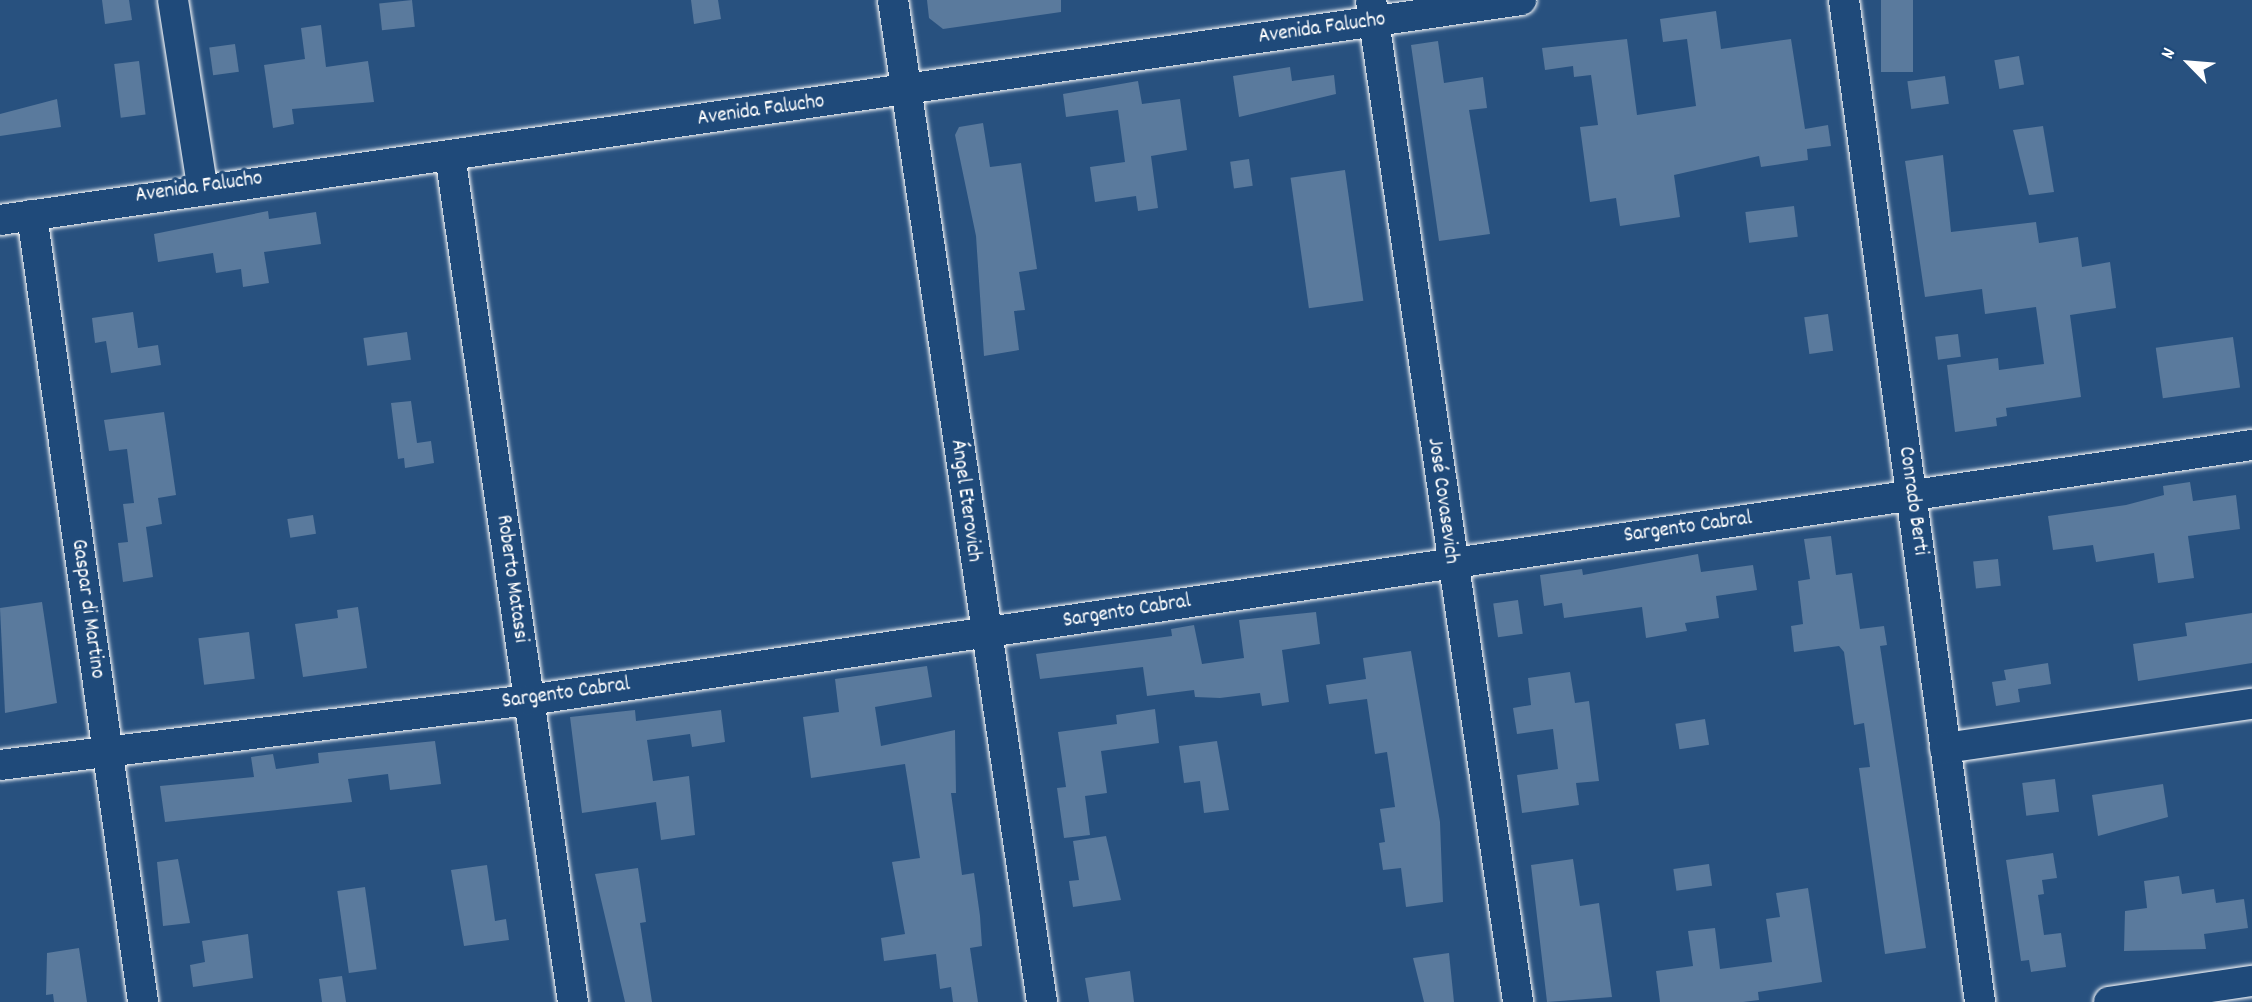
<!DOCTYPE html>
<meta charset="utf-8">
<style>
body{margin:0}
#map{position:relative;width:2252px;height:1002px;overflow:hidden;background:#28517f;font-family:Dekko,sans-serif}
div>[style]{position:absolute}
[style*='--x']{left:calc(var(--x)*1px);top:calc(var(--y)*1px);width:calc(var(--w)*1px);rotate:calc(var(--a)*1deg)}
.building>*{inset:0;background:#5a7a9d;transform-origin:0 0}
.roads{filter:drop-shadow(0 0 2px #fff) drop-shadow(0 0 2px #fff)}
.street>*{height:30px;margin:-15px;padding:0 15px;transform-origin:15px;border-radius:15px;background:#1f4a7a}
span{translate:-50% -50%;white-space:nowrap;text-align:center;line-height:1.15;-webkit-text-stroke:6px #1f4a7a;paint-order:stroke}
.street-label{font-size:21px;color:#fff}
.north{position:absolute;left:2154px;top:28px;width:70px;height:70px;-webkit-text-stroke:5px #1f4a7a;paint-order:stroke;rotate:295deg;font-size:19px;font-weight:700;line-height:28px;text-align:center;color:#fff}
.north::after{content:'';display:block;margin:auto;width:24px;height:32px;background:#fff;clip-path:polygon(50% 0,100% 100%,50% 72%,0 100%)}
</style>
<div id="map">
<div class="building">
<div style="clip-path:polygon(102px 0,129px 0,132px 20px,105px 24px)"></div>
<div style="left:412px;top:0;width:27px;height:33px;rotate:84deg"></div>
<div style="clip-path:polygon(691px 0,718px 0,721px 19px,694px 24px)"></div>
<div style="clip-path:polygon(927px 0,1061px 0,1061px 12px,943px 29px,929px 18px)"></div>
<div style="left:1881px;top:0;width:32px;height:72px"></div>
<div style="clip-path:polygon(1716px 11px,1721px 49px,1791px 39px,1805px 129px,1828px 125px,1831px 146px,1807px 149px,1808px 160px,1761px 167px,1759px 156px,1674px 175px,1680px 217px,1620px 226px,1616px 198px,1590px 202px,1580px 127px,1598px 125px,1591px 75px,1574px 77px,1573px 66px,1545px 70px,1542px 48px,1627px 39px,1637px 115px,1696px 106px,1687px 39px,1663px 42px,1660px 19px)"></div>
<div style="clip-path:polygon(321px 25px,326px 67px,368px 61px,374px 102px,292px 109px,294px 124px,273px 128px,264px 65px,305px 59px,301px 28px)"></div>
<div style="clip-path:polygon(1438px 41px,1444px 83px,1483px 77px,1487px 108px,1469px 110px,1490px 234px,1439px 241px,1411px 45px)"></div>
<div style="left:235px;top:44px;width:28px;height:26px;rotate:82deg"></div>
<div style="left:2019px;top:56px;width:29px;height:25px;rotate:80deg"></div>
<div style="left:139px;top:61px;width:54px;height:25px;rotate:83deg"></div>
<div style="clip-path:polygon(1290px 67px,1292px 81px,1334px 75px,1336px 94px,1239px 117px,1233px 76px)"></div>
<div style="left:1945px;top:76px;width:28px;height:38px;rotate:82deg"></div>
<div style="clip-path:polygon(1138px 81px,1142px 104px,1180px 99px,1187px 150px,1151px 156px,1158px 208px,1138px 211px,1136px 196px,1095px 202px,1090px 167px,1125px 162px,1118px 110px,1066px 117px,1063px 94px)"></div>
<div style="clip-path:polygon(57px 99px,61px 127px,0 136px,0 114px)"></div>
<div style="clip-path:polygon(983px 123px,990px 167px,1021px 163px,1037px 269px,1019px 272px,1025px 310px,1014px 311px,1019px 350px,984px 356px,976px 236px,955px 135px,959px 127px)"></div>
<div style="clip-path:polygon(2043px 126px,2054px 192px,2029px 195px,2013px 130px)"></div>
<div style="clip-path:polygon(1943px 155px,1951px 232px,2036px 222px,2039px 243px,2078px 237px,2082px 267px,2110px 262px,2116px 308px,2070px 315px,2081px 397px,2006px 408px,2007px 416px,1996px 418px,1997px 426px,1955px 432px,1947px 365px,1998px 358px,1999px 370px,2044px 364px,2036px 307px,1985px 314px,1982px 289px,1925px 297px,1905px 161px)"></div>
<div style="left:1249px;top:159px;width:27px;height:19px;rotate:82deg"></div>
<div style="left:1345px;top:170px;width:132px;height:55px;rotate:82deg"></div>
<div style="left:1794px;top:206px;width:31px;height:49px;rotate:83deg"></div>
<div style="clip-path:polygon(268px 211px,269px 219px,316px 212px,321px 244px,264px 252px,269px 283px,243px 287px,241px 269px,216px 273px,213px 253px,158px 262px,154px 234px)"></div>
<div style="clip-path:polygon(133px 312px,138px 348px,158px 345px,161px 365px,111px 373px,106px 341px,95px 343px,92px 318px)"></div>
<div style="left:1828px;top:314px;width:37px;height:24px;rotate:82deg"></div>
<div style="left:407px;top:332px;width:28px;height:44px;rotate:82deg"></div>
<div style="left:1958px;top:334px;width:23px;height:23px;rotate:83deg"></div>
<div style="left:2233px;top:337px;width:51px;height:78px;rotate:82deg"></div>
<div style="clip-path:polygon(411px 401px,417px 443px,431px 441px,434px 463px,405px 468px,404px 458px,398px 459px,391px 403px)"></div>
<div style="clip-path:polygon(164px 412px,176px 495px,158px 498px,162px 524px,146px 527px,153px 577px,123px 582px,118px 543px,128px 542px,123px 504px,134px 503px,127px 449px,109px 451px,104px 420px)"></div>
<div style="clip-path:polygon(2190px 482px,2193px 501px,2236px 495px,2240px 529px,2188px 536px,2194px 578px,2158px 583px,2154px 553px,2096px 562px,2093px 545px,2053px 550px,2048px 516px,2126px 505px,2164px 495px,2163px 486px)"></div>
<div style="left:313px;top:515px;width:19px;height:26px;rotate:81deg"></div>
<div style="clip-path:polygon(1831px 536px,1836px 575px,1852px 573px,1860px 629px,1884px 626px,1887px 645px,1880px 646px,1926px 948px,1885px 954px,1859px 768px,1870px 767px,1864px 723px,1854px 725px,1844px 652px,1839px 646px,1794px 652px,1791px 626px,1803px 624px,1798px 581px,1810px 579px,1804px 539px)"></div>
<div style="clip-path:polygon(1698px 554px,1701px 572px,1753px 565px,1757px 590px,1716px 596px,1719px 618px,1685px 623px,1687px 631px,1646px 638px,1642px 607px,1564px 618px,1562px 603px,1544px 606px,1540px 575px,1582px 569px,1583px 575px)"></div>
<div style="left:1998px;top:559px;width:27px;height:25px;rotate:84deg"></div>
<div style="left:1518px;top:600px;width:34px;height:25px;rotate:82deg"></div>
<div style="clip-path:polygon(42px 602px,57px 703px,5px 713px,0 608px)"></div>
<div style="clip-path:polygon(358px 607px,367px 668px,303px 677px,295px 624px,338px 618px,337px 610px)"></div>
<div style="clip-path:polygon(1316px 612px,1320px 644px,1282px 650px,1289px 702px,1262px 706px,1260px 693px,1220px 698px,1195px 697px,1194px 690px,1147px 696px,1143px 667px,1040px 679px,1036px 654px,1172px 636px,1171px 629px,1194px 625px,1202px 664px,1244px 658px,1239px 620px)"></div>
<div style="clip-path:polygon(2252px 613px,2252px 663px,2138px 681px,2133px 644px,2187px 636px,2185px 623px)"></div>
<div style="left:249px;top:632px;width:47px;height:51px;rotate:83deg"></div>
<div style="clip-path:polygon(1411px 651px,1440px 822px,1443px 902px,1406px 907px,1401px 868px,1383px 870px,1379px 843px,1385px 842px,1380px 809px,1395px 807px,1387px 752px,1375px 754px,1367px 699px,1329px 704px,1326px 685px,1366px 679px,1363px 658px)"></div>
<div style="clip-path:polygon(2048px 663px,2051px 684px,2018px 689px,2020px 702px,1996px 706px,1992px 682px,2006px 680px,2004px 670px)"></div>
<div style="clip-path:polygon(927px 666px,932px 697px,875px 707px,881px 746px,955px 730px,956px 793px,951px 793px,962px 875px,974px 873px,980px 916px,982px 946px,970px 948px,978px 1002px,953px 1002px,951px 987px,940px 989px,936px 954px,884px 961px,881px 938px,905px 934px,892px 862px,920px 858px,905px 764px,811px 778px,803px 717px,839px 712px,835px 679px)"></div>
<div style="clip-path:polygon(1570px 672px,1575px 703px,1589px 701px,1599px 781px,1576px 783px,1579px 805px,1522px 813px,1517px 775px,1558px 769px,1553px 729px,1517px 734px,1513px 708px,1531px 705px,1528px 678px)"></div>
<div style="clip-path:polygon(1155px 709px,1159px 743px,1101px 751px,1107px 793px,1085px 796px,1090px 835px,1064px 838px,1057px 788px,1066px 787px,1058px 732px,1117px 724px,1116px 715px)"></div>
<div style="clip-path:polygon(635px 710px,636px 721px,721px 710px,725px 742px,692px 747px,690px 734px,647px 740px,653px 781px,689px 776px,695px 835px,661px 840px,656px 802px,582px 813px,570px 717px)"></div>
<div style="left:1705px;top:719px;width:26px;height:30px;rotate:81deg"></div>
<div style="clip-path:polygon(435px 741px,441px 784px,390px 790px,388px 774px,348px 779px,352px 802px,165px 822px,160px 786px,254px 777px,251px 757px,273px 754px,276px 769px,319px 763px,318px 753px)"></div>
<div style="clip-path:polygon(1217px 741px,1229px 810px,1204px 813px,1200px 781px,1184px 783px,1179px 746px)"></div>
<div style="left:2055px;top:779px;width:33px;height:33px;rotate:83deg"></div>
<div style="clip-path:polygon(2163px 784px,2168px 817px,2098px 836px,2092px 795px)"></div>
<div style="clip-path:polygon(1106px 836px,1121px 900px,1073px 907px,1069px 881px,1079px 880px,1073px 841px)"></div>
<div style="clip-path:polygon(2053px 853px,2057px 878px,2042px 880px,2044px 894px,2038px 895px,2044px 935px,2061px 933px,2066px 967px,2031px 972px,2029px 960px,2021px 961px,2006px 860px)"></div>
<div style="clip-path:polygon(178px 859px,190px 923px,163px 926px,157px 862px)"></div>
<div style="clip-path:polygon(1573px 859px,1580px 906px,1599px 903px,1612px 997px,1547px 1002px,1531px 865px)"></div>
<div style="left:1709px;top:864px;width:22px;height:36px;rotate:82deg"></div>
<div style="clip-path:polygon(487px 865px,495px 921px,506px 919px,509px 940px,464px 946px,451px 870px)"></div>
<div style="clip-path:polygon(638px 868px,646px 922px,640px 923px,652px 1002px,625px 1002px,595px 874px)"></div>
<div style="clip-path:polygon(2179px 876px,2182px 894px,2214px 889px,2216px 903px,2244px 899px,2248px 928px,2204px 934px,2206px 949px,2124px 951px,2125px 911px,2147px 908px,2144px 881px)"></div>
<div style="left:365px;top:887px;width:83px;height:28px;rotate:82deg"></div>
<div style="clip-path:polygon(1808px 888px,1822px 982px,1758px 992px,1759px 1000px,1743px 1002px,1660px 1002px,1656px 971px,1693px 966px,1688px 931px,1715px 928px,1720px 969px,1772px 962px,1766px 919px,1780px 917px,1776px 893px)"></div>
<div style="clip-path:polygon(248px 934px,253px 978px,193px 987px,190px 965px,205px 962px,202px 941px)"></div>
<div style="clip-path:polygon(79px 948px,87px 1002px,54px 1002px,53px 994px,46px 995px,47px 953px)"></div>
<div style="clip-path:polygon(1449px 953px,1454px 1002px,1424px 1002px,1413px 958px)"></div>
<div style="clip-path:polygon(1130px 971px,1134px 1002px,1089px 1002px,1085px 978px)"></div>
<div style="clip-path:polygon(342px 976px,346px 1002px,322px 1002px,319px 979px)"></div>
</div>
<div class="roads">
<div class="street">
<div style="--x:173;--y:0;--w:188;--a:81.1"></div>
<div style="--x:893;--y:0;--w:1013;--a:81.54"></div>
<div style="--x:1371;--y:0;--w:1013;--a:81.65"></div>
<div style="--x:1844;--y:0;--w:1011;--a:82.27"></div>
<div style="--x:450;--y:155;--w:856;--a:81.74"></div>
<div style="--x:32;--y:215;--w:795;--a:81.97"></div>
<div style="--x:0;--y:220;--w:1537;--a:-8.23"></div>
<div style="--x:1945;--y:748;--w:310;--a:-8.2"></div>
<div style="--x:0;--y:765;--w:533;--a:-7.01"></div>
<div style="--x:529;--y:700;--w:1742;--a:-8.42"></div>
<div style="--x:2109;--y:1002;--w:145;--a:-8.4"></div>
</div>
</div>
<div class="street-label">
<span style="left:1322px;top:29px;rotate:-8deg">Avenida Falucho</span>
<span style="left:761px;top:111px;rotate:-8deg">Avenida Falucho</span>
<span style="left:199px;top:188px;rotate:-8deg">Avenida Falucho</span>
<span style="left:965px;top:501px;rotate:82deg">Ángel Eterovich</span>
<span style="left:1442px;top:501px;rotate:82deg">José Covasevich</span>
<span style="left:1912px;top:501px;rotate:82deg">Conrado Berti</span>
<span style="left:1688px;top:528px;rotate:-8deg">Sargento Cabral</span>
<span style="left:511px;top:579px;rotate:82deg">Roberto Matassi</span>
<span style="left:87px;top:609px;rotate:82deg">Gaspar di Martino</span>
<span style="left:1127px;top:612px;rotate:-9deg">Sargento Cabral</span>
<span style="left:566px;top:694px;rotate:-8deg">Sargento Cabral</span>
</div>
<div class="north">N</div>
</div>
